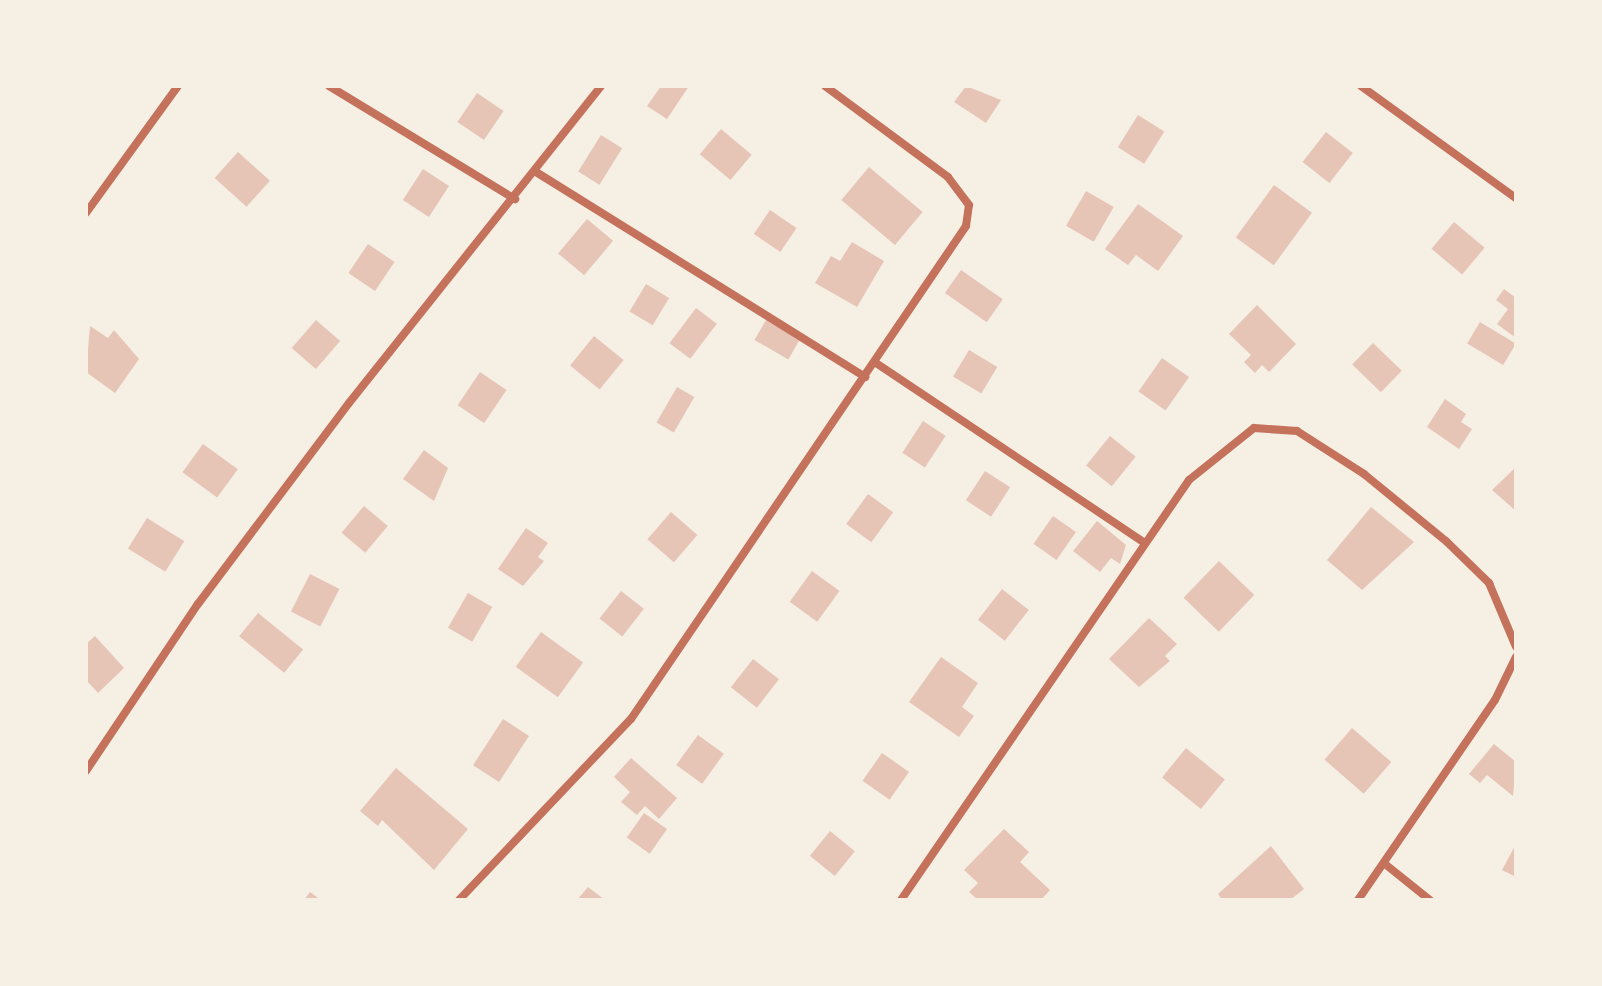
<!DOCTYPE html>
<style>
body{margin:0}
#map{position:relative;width:1602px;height:986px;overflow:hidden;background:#f6efe4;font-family:"DejaVu Sans",sans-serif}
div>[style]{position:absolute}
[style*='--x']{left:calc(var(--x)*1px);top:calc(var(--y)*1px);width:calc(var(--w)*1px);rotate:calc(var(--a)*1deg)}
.building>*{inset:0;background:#e6c5b7;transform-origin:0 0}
.minor>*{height:8px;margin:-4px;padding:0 4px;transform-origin:4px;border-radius:4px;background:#c5725c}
span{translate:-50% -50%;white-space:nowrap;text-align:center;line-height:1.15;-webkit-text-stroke:7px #f6efe4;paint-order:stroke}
.frame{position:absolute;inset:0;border:88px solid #f6efe4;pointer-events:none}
</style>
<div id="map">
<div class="building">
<div style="clip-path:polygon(661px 86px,689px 86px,667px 119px,647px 106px)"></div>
<div style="clip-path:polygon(966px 86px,1001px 100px,986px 123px,954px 102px)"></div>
<div style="left:477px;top:93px;width:32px;height:35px;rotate:34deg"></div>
<div style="left:1138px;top:115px;width:31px;height:38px;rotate:32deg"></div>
<div style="left:721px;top:129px;width:40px;height:33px;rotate:40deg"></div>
<div style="left:1326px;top:132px;width:34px;height:38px;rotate:38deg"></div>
<div style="left:601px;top:135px;width:25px;height:43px;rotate:32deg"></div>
<div style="left:238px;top:152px;width:43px;height:35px;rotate:42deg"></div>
<div style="left:869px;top:167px;width:70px;height:43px;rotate:40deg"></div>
<div style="left:423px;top:169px;width:31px;height:37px;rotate:33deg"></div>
<div style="left:1274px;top:185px;width:47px;height:65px;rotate:36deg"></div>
<div style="left:1086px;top:191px;width:32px;height:40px;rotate:30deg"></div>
<div style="clip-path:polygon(1138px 204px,1183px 236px,1158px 271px,1136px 255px,1128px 265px,1105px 249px)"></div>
<div style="left:770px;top:210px;width:32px;height:29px;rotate:34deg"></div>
<div style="left:587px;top:219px;width:34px;height:45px;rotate:40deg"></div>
<div style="left:1454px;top:222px;width:40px;height:35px;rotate:40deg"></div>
<div style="clip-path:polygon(852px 242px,884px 261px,857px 307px,815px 283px,831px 256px,840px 261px)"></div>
<div style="left:368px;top:244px;width:32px;height:35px;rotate:34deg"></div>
<div style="left:961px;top:270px;width:51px;height:28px;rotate:35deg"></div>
<div style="left:646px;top:284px;width:27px;height:32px;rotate:31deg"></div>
<div style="clip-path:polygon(1504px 289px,1516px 298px,1516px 338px,1497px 324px,1508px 309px,1496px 300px)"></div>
<div style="clip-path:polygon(1257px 305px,1296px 344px,1269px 372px,1262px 365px,1255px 373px,1244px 362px,1251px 355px,1229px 334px)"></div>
<div style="left:696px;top:308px;width:26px;height:44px;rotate:37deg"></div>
<div style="left:316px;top:320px;width:32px;height:37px;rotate:41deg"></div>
<div style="left:766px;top:320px;width:39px;height:23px;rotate:30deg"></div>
<div style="left:1480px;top:322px;width:42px;height:25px;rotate:31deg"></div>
<div style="clip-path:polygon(90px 326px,108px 338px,114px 330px,139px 359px,115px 393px,86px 372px)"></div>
<div style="left:594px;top:336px;width:38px;height:38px;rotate:39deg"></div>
<div style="left:1373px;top:343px;width:40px;height:30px;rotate:44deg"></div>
<div style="left:969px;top:350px;width:33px;height:31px;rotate:31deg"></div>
<div style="left:1162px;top:358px;width:33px;height:41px;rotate:35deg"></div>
<div style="left:480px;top:372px;width:32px;height:40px;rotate:34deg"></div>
<div style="left:677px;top:387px;width:20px;height:41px;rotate:30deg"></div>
<div style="clip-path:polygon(1445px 399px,1466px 414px,1461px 422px,1472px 429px,1459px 449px,1427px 427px)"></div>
<div style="left:923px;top:421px;width:27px;height:38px;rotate:33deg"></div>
<div style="left:1110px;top:436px;width:33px;height:38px;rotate:39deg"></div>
<div style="left:203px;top:444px;width:43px;height:35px;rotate:36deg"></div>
<div style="clip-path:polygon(424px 450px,448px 468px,434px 501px,403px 479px)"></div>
<div style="clip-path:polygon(1516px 467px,1516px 511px,1492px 490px)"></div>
<div style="left:985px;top:471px;width:30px;height:35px;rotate:33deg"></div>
<div style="left:868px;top:494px;width:31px;height:37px;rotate:36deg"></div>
<div style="left:364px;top:506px;width:31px;height:35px;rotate:40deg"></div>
<div style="clip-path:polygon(1371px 507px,1414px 542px,1362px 590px,1327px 560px)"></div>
<div style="left:671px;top:512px;width:35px;height:36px;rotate:41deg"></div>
<div style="left:1053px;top:516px;width:28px;height:34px;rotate:35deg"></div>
<div style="left:147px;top:518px;width:44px;height:36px;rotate:32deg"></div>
<div style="clip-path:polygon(1097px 521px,1126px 545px,1120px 564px,1111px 558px,1100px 572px,1073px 551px)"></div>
<div style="clip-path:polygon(526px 528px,548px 543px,538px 557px,544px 561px,523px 586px,498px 569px)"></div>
<div style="left:1219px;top:561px;width:49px;height:51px;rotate:44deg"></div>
<div style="left:812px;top:571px;width:34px;height:38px;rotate:36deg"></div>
<div style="left:310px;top:574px;width:33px;height:42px;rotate:27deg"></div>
<div style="left:1002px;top:589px;width:34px;height:39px;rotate:38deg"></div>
<div style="left:621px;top:591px;width:29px;height:35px;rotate:38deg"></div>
<div style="left:468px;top:593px;width:28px;height:40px;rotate:30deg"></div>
<div style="left:258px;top:613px;width:58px;height:30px;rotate:39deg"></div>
<div style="clip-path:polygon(1149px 618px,1177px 644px,1165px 656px,1170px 661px,1139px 687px,1109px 659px)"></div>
<div style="left:541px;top:632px;width:52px;height:43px;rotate:36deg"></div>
<div style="clip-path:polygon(95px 636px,124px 668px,98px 693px,86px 680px,86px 644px)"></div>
<div style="clip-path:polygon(941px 657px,978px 683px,962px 707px,974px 716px,959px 737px,909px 702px)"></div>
<div style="left:753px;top:659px;width:33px;height:36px;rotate:38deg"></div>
<div style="left:503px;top:719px;width:31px;height:55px;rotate:33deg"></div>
<div style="left:1352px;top:728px;width:52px;height:42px;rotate:41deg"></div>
<div style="left:698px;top:735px;width:32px;height:37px;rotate:36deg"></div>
<div style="clip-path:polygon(1494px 744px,1516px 762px,1513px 796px,1487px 775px,1480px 783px,1469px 774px)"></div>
<div style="left:1186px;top:748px;width:50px;height:38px;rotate:39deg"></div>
<div style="left:882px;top:753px;width:33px;height:34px;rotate:35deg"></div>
<div style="clip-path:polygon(631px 758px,677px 798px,659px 819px,645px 806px,637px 815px,621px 802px,630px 792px,614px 777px)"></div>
<div style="clip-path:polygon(396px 768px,468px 829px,434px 870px,382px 820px,378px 826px,360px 811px)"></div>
<div style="left:644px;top:813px;width:28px;height:30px;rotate:35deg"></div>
<div style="clip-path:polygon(1004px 829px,1029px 852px,1020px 862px,1050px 890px,1041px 900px,978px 900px,969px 892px,978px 883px,964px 870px)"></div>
<div style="left:830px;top:831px;width:32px;height:32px;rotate:39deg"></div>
<div style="clip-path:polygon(1516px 844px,1516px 877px,1502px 870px)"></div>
<div style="clip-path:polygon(1271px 846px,1304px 889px,1290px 900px,1222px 900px,1218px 894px)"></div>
<div style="clip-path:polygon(588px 887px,605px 900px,577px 900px)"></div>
<div style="clip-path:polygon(310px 892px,321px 900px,304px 900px)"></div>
</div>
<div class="minor">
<div style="--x:329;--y:86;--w:218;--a:31.3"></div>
<div style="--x:1361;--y:86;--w:191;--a:35.9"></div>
<div style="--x:536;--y:172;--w:388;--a:31.9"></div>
<div style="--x:86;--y:213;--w:157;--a:-54.1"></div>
<div style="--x:876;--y:363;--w:321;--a:33.8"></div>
<div style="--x:86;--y:771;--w:201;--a:-56.2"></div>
<div style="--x:198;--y:604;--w:251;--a:-53.1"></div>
<div style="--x:349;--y:403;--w:405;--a:-51.5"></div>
<div style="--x:1385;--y:864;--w:58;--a:38.7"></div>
<div style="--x:459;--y:900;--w:250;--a:-46.5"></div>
<div style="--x:631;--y:719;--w:596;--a:-55.8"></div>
<div style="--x:966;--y:226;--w:21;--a:-82"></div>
<div style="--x:969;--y:205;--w:35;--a:-127"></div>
<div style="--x:948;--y:177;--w:153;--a:-143.5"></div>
<div style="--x:901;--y:900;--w:509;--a:-55.56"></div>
<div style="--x:1189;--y:480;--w:83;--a:-38.7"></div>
<div style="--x:1254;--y:428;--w:43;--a:4"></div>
<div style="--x:1297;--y:431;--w:80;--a:32.7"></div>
<div style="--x:1364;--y:474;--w:107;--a:39.3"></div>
<div style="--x:1447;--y:542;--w:59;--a:44.3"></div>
<div style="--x:1489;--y:583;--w:69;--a:67.1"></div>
<div style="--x:1358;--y:900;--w:242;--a:-55.6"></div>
<div style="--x:1495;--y:700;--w:48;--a:-64"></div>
</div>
<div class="frame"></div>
</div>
